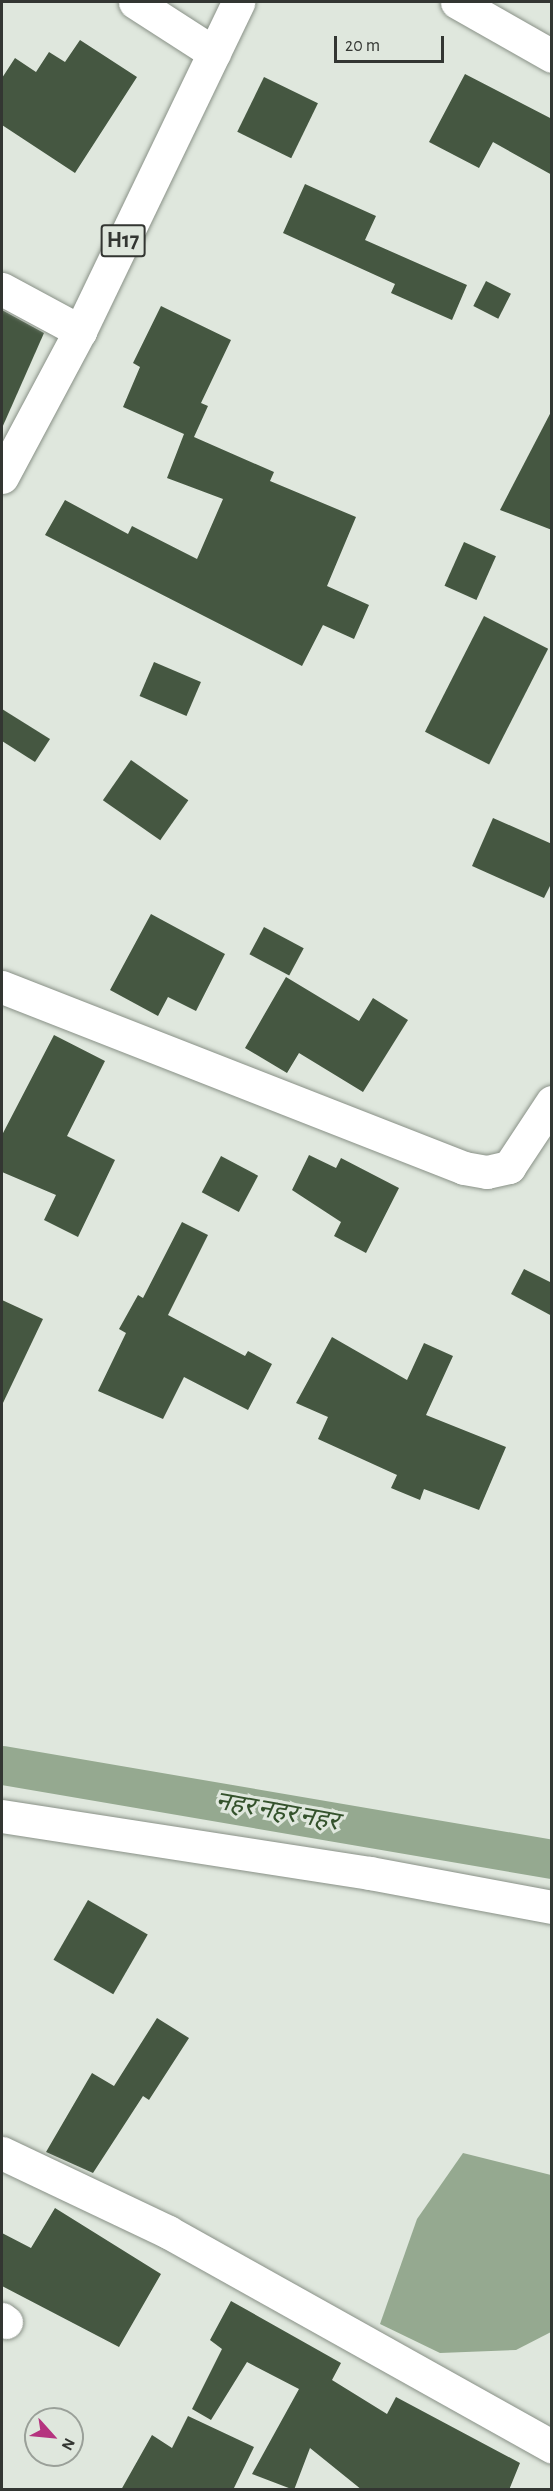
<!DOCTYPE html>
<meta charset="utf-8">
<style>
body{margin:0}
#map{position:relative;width:553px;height:2491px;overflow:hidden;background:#dfe7dd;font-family:"Alegreya Sans","Noto Sans Devanagari",sans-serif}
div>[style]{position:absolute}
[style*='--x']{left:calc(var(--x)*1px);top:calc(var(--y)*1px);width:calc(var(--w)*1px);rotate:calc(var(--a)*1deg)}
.water>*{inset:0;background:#95a990}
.canal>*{height:39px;margin:-19.5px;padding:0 19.5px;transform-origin:19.5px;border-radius:19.5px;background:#95a990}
.building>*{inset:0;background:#455741;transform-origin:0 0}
.roads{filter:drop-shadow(0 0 2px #899187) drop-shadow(0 0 2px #899187)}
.street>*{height:33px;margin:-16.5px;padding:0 16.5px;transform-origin:16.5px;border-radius:16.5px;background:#fff}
.secondary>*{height:33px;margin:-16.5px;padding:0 16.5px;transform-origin:16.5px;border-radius:16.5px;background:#fff}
.primary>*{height:33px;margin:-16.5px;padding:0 16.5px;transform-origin:16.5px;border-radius:16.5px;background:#fff}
span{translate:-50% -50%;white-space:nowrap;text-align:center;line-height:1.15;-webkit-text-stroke:6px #dfe7dd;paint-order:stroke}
.shield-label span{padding:2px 4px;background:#dfe7dd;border:2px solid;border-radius:4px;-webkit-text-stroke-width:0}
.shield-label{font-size:22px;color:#333632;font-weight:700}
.water-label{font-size:26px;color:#34522c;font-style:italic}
.frame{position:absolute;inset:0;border:3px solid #333632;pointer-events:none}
.north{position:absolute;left:24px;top:2407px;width:60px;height:60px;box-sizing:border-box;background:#dfe7dd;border:2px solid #9aa099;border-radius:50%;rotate:117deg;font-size:16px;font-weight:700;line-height:24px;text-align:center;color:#333632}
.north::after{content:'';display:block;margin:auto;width:21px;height:27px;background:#b5347f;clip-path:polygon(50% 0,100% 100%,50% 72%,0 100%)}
.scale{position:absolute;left:334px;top:36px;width:110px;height:27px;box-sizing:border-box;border:3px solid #333632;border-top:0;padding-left:8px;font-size:18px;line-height:21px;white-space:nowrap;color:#333632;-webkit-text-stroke:4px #dfe7dd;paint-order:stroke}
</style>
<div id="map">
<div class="water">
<div style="clip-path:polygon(463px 2153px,551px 2175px,551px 2332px,516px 2350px,440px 2353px,380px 2324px,417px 2219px)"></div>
</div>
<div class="canal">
<div style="--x:2;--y:1765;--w:558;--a:9.7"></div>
</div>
<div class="building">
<div style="clip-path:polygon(80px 40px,137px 77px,75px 173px,2px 125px,2px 78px,15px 58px,36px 72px,49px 52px,65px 62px)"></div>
<div style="clip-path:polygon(465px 74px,552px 119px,552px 175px,493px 142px,479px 168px,429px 142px)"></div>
<div style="left:264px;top:77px;width:60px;height:61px;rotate:26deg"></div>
<div style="clip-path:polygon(305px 184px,376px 216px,365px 240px,467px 285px,452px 320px,391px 293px,395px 284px,283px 233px)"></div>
<div style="left:486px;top:281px;width:28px;height:28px;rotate:27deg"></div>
<div style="clip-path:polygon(161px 306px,231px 340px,201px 403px,208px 406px,194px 437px,274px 472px,270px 481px,356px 517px,327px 586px,369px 605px,354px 639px,323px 625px,302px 666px,45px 535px,65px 500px,128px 534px,132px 526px,197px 559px,223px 499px,167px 478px,184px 434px,123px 407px,140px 367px,133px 363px)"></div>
<div style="clip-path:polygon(2px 310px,44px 333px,2px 428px)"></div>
<div style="clip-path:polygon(552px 410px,552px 530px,500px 510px)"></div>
<div style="left:464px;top:542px;width:35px;height:48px;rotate:24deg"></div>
<div style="left:484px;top:616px;width:72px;height:130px;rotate:27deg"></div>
<div style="left:154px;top:662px;width:51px;height:37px;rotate:23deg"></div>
<div style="clip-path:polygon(2px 709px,50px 739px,35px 762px,2px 741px)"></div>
<div style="left:131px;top:760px;width:70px;height:49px;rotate:35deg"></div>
<div style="clip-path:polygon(493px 818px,552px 844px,552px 882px,544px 898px,472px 866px)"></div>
<div style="clip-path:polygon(151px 914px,225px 954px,196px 1011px,168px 997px,158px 1016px,110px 990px)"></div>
<div style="left:264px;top:927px;width:45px;height:31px;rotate:28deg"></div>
<div style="clip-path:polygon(286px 977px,359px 1021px,373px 998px,408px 1020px,363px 1092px,299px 1053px,287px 1073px,245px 1048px)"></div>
<div style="clip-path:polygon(54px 1035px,105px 1061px,67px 1136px,115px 1160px,78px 1237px,44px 1220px,56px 1195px,2px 1172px,2px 1135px)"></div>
<div style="clip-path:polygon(309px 1155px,336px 1168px,341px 1158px,399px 1188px,366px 1253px,334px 1236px,341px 1222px,292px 1190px)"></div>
<div style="left:221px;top:1156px;width:42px;height:41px;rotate:28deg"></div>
<div style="clip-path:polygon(182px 1222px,208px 1235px,168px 1315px,245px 1356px,248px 1351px,272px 1364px,248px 1410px,184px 1377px,163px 1419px,98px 1391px,126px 1333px,119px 1329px,138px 1295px,143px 1298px)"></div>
<div style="clip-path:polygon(524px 1269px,552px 1283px,552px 1316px,511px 1294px)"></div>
<div style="clip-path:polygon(2px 1300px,43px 1319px,2px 1405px)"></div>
<div style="clip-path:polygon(332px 1337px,407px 1380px,424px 1343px,453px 1356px,426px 1415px,506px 1447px,479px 1510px,424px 1489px,420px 1500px,391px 1488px,397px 1475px,318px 1439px,328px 1417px,296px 1403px)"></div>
<div style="left:88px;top:1900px;width:69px;height:69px;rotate:30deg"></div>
<div style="clip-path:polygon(157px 2018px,189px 2038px,149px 2100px,143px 2096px,93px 2173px,46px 2152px,92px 2073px,114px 2086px)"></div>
<div style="clip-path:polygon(55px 2208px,161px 2274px,119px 2347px,2px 2286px,2px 2233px,31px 2248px)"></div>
<div style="clip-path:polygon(231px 2301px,341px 2363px,332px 2380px,387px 2414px,396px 2397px,520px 2463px,509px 2490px,362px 2490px,310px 2448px,294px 2490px,252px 2474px,299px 2389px,247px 2362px,211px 2420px,192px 2409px,222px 2349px,210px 2340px)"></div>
<div style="clip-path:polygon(188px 2416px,254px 2447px,233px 2490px,121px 2490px,152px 2435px,172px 2448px)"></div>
</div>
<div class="roads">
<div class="street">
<div style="--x:135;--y:2;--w:94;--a:32.8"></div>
<div style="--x:457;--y:2;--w:109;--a:29.6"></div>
<div style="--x:2;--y:289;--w:89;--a:28.3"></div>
<div style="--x:2;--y:987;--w:496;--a:21.4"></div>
<div style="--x:464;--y:1168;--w:23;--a:10"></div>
<div style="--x:487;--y:1172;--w:23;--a:-13"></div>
<div style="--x:509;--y:1167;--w:78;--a:-56.5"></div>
<div style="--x:2;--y:2153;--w:184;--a:25.4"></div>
<div style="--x:168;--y:2232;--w:440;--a:29.2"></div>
<div style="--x:2;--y:2319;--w:5;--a:37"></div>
</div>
<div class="secondary">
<div style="--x:2;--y:1816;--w:372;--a:8.8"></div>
<div style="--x:370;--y:1873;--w:185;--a:10.6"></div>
</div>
<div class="primary">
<div style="--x:2;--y:477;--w:166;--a:-61.9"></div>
<div style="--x:80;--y:331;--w:365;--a:-64.3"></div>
</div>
</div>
<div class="shield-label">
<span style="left:123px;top:241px">H17</span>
</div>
<div class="water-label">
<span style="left:277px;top:1812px;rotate:10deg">नहर नहर नहर</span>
</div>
<div class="frame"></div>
<div class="north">N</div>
<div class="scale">20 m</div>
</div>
